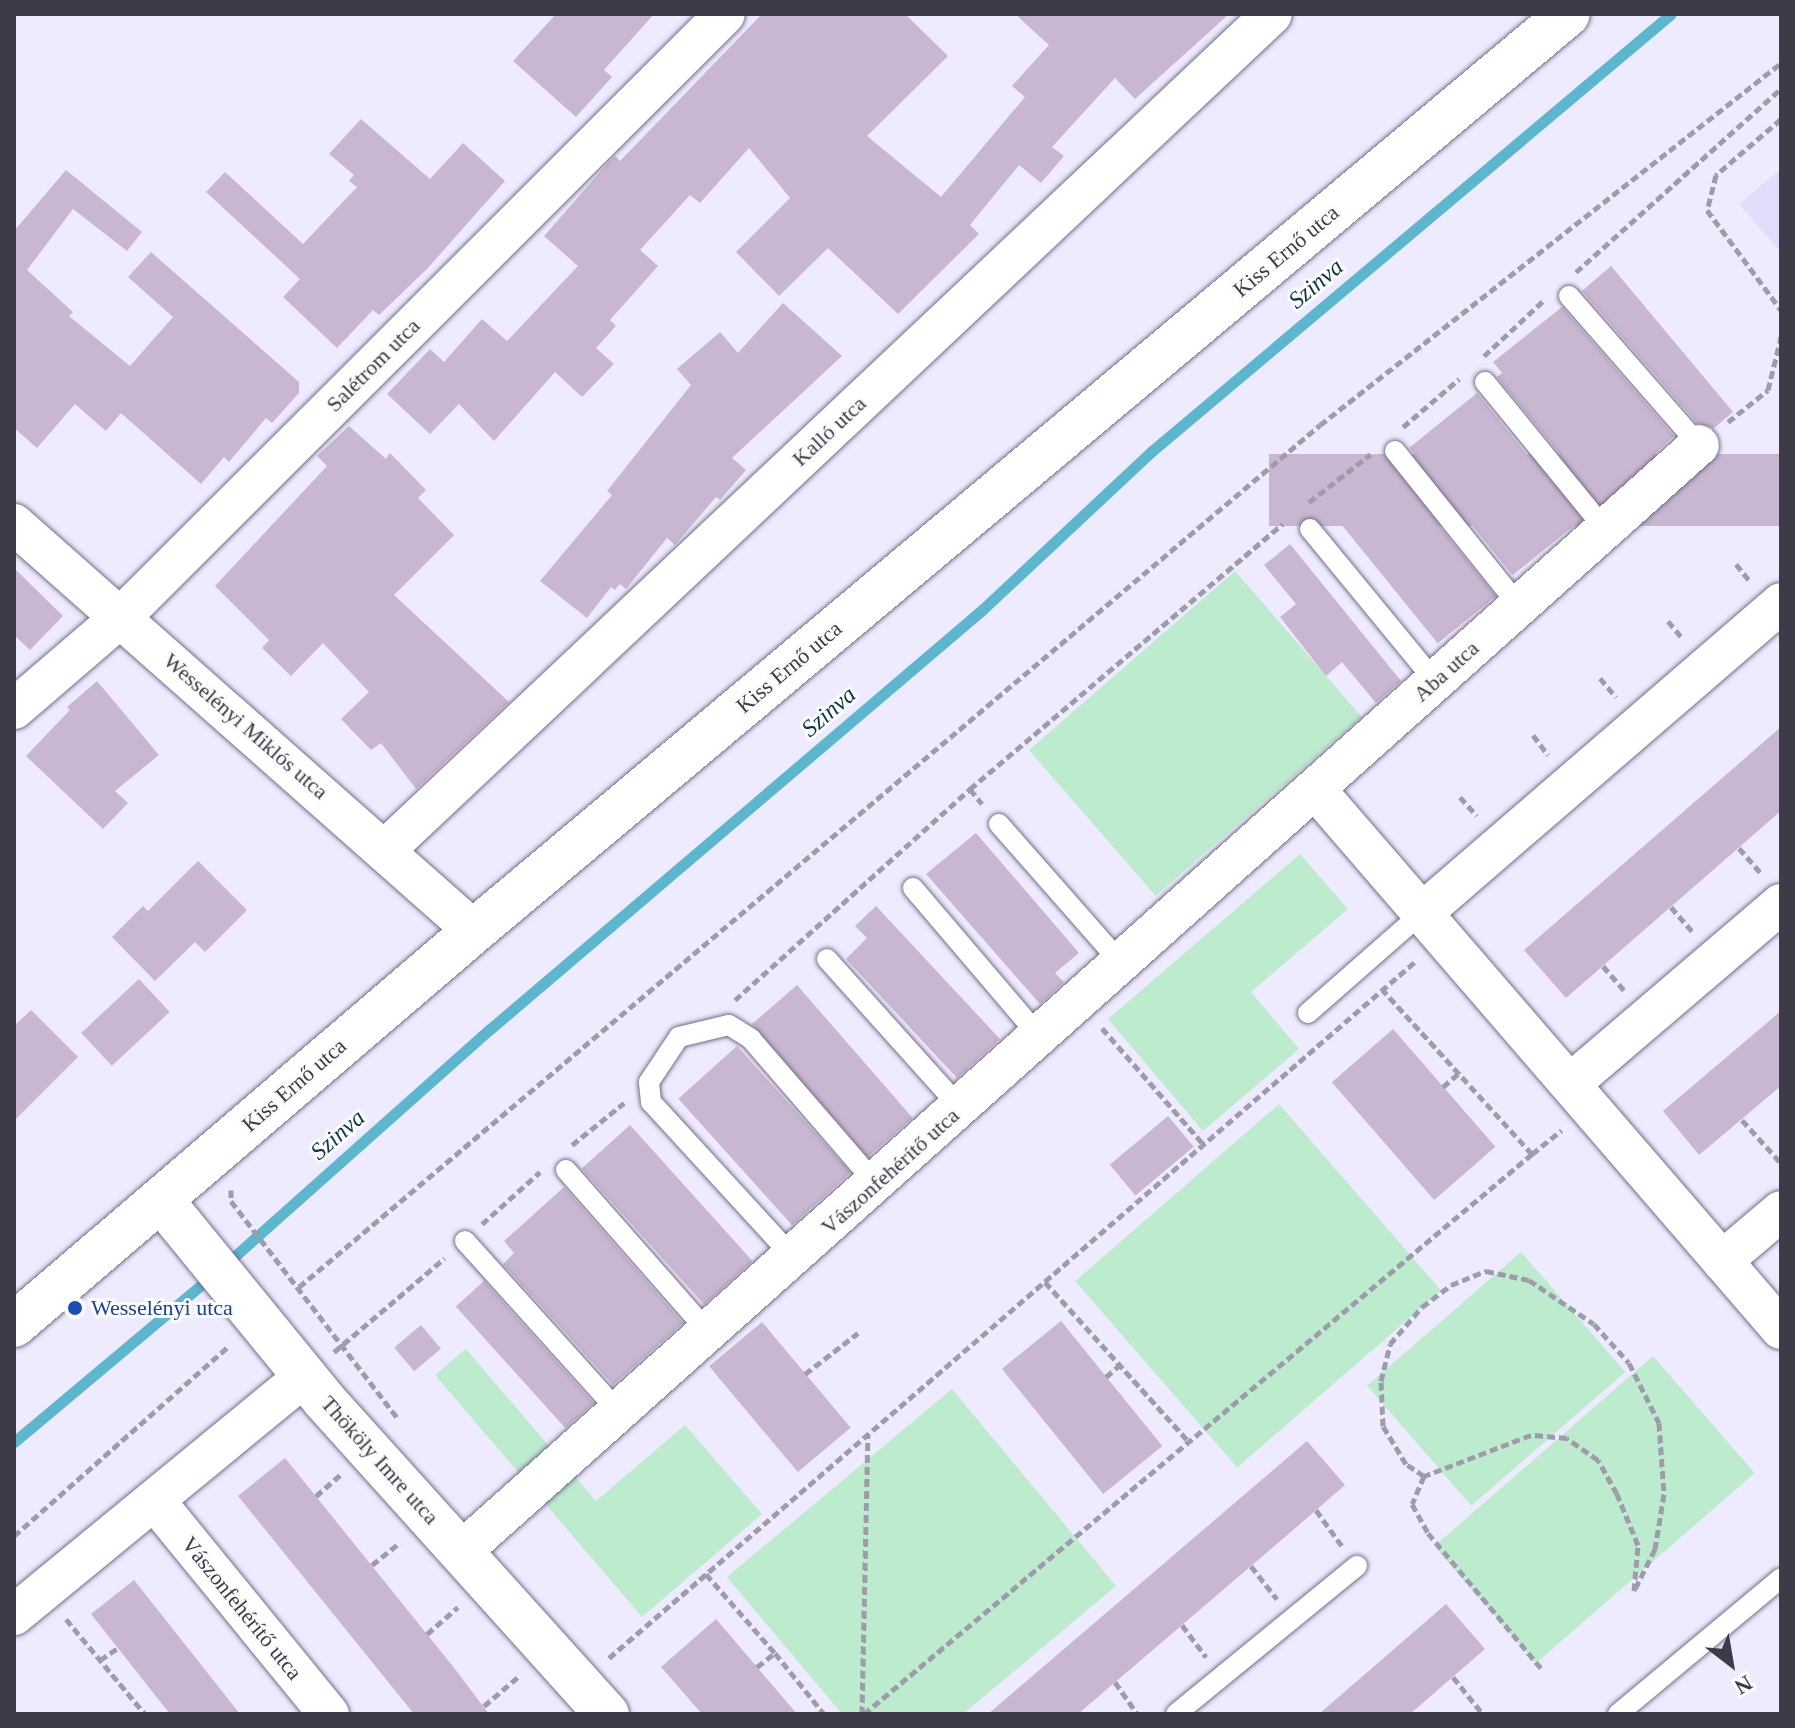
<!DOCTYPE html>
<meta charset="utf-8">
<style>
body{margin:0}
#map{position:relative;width:1795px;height:1728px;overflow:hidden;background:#eeebfe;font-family:Georgia,serif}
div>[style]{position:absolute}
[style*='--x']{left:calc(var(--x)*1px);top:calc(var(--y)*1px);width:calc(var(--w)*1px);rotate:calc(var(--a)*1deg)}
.built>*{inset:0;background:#e3ddfb}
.green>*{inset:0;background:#bdebce;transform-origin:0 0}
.stream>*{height:11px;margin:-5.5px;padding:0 5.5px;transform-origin:5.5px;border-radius:5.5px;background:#5cb6cd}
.building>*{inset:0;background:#c9b7d1;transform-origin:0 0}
.path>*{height:5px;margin-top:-2.5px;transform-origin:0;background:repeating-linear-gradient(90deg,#9e9cab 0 8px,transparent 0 12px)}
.roads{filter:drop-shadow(0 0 2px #746f89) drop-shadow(0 0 2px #746f89)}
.service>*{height:20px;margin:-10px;padding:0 10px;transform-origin:10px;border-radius:10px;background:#fff}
.minor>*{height:40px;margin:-20px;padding:0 20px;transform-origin:20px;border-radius:20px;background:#fff}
.tertiary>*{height:44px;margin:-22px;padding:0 22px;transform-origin:22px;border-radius:22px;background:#fff}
.dots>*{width:22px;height:22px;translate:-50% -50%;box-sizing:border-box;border:4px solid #fbfbfb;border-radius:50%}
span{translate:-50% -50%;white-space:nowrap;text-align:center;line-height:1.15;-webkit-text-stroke:6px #fbfbfb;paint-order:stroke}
.street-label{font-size:22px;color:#3d3b47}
.transit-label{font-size:22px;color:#164399}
.left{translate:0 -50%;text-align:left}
.water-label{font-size:24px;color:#0c3741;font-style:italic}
.frame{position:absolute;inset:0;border:16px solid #3d3b47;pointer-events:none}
.north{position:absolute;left:1691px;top:1624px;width:80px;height:80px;-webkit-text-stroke:6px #fbfbfb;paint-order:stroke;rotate:149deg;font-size:22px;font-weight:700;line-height:32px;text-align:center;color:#3d3b47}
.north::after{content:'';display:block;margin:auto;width:28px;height:36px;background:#3d3b47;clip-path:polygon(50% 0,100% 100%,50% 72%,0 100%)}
</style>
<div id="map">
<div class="built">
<div style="clip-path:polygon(1781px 169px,1781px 253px,1739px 204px)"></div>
</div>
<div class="green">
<div style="left:1235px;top:571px;width:193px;height:273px;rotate:49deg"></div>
<div style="clip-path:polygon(1300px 854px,1348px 909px,1251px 992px,1299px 1049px,1203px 1131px,1108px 1019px)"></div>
<div style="left:1279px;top:1104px;width:247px;height:270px;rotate:49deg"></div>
<div style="left:1521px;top:1252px;width:159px;height:204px;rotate:49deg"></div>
<div style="clip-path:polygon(466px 1349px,596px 1501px,685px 1425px,762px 1514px,642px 1617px,435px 1375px)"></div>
<div style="left:1653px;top:1356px;width:155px;height:290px;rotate:49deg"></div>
<div style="clip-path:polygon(952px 1389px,1116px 1586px,963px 1714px,842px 1714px,727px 1577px)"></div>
</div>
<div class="stream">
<div style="--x:226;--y:1264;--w:352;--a:-41.7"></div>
<div style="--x:489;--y:1030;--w:648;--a:-40.43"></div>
<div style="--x:982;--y:610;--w:233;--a:-43.1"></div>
<div style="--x:1152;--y:451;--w:678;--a:-40.1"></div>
<div style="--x:14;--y:1442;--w:260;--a:-40"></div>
</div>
<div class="building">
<div style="clip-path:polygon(556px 14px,654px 14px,604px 70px,612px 77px,576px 117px,513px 61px)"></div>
<div style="clip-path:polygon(762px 14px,905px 14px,948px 56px,867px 136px,941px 197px,1025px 97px,1012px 86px,1049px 45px,1015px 14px,1229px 14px,1135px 99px,1115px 78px,1052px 147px,1064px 156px,1041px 183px,1019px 165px,970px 225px,979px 234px,898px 314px,828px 248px,779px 296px,736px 252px,790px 198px,749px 148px,700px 203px,690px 195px,640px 250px,658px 266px,610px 320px,616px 326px,596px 348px,614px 364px,582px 397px,555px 372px,494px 441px,459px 404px,430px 434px,387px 394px,430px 349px,444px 362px,482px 319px,507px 341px,578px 266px,544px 236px,607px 164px,615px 156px,620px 161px)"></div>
<div style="clip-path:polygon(361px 119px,430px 179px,463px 143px,505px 181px,427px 269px,379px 315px,373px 310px,337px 348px,283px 297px,300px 279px,206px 192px,225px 172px,303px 244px,357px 187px,349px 181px,354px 175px,329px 154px)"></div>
<div style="clip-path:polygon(66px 170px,142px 232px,127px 251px,73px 209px,27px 270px,73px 312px,69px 316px,130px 366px,173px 317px,128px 277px,151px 252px,299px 382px,299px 393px,272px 423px,266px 418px,229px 462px,224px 457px,201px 484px,121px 413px,106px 431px,75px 404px,37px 448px,14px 428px,14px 231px)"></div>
<div style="clip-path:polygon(1611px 266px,1733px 412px,1714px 428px,1697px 423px,1582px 291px)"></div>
<div style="clip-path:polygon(783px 303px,842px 356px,732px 458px,746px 470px,720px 500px,716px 497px,675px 545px,667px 538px,626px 589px,620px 584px,615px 590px,611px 587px,587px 618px,540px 581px,612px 495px,607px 491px,691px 385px,677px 369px,720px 332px,738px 353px)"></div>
<div style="clip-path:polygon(1562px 307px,1674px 436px,1600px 503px,1497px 377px,1502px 373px,1493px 362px)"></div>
<div style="left:1477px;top:393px;width:164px;height:87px;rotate:51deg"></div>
<div style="clip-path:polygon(349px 426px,386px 459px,390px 453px,426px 490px,418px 498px,454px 535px,394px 595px,509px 702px,416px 789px,381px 743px,371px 750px,341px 719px,369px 692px,323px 643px,291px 676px,262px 648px,269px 640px,215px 586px,327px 466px,317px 456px)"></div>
<div style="left:1781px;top:454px;width:72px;height:512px;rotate:90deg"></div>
<div style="left:1389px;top:464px;width:170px;height:75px;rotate:51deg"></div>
<div style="clip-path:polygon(1290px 544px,1401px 681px,1376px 703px,1342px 662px,1326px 676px,1280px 617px,1296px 604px,1264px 565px)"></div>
<div style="clip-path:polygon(14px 568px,63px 616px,30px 650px,14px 635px)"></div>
<div style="clip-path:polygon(97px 681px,159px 755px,115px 791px,128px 803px,103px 829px,26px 756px,70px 710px,67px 707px)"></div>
<div style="clip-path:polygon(1781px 727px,1781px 811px,1566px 998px,1524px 950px)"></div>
<div style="clip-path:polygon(976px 833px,1079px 953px,1055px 973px,1064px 982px,1040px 1004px,926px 874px)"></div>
<div style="clip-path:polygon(198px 861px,247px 910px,205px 952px,195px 942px,155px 981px,112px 937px,143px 906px,148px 911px)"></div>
<div style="clip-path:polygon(876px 906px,1000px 1039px,957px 1078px,846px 959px,867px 938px,855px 926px)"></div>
<div style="left:139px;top:979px;width:45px;height:79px;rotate:47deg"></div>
<div style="left:797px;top:985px;width:176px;height:60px;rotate:49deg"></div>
<div style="clip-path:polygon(31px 1010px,78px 1057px,14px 1121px,14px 1026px)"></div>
<div style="clip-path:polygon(1781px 1011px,1781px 1086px,1699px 1155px,1663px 1111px)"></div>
<div style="left:1393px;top:1029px;width:156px;height:81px;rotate:49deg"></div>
<div style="left:737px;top:1046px;width:170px;height:79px;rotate:48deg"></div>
<div style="left:1168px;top:1116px;width:40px;height:76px;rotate:50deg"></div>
<div style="left:630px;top:1125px;width:183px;height:65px;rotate:48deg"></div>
<div style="clip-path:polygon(564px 1187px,683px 1323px,613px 1385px,503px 1264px,514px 1253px,504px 1241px)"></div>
<div style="left:484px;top:1281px;width:164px;height:38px;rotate:48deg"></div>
<div style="left:1061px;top:1321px;width:161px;height:76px;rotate:51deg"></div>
<div style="left:762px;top:1322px;width:138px;height:69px;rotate:50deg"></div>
<div style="left:421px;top:1325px;width:31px;height:35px;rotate:50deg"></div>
<div style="clip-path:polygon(1307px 1441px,1345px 1485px,1285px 1537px,1078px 1714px,988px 1714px)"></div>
<div style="clip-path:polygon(285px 1458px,455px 1669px,489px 1714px,414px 1714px,238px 1496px)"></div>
<div style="clip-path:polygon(134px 1580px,191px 1652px,240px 1714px,170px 1714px,91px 1614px)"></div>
<div style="clip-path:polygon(1446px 1604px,1485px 1649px,1410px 1714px,1319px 1714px)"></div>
<div style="clip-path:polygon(716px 1619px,757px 1667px,797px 1714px,702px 1714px,661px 1667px)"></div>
</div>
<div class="path">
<div style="--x:1781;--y:119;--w:86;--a:139.3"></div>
<div style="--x:1716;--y:175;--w:36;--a:104"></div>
<div style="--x:1707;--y:210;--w:124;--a:53.5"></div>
<div style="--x:1576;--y:272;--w:275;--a:-41.8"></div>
<div style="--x:1484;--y:356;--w:82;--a:-43"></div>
<div style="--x:1728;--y:422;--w:51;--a:-38.7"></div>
<div style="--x:1768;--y:390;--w:55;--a:-76.2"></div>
<div style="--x:1403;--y:427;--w:74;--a:-40.6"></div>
<div style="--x:1309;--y:502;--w:78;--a:-37.7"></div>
<div style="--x:1736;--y:564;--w:22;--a:51"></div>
<div style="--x:1668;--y:621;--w:23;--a:50"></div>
<div style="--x:1600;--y:678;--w:25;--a:50"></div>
<div style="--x:1533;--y:735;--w:25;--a:53"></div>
<div style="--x:970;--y:789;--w:19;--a:51"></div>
<div style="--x:1460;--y:797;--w:25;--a:48"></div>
<div style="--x:1739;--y:848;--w:35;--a:49"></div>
<div style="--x:1671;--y:907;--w:32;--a:49"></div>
<div style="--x:1603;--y:966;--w:32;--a:49"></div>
<div style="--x:735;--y:1000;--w:316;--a:-41.9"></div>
<div style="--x:970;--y:789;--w:410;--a:-40.3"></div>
<div style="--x:1102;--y:1028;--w:155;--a:48.9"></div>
<div style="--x:1443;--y:1087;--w:21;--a:-41"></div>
<div style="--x:1742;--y:1120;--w:58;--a:47.8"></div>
<div style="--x:572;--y:1145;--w:67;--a:-38.9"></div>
<div style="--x:1532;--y:1154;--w:38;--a:-39"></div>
<div style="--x:231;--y:1190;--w:11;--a:90"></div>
<div style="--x:231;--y:1201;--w:275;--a:52.5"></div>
<div style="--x:482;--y:1224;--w:78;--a:-41.9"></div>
<div style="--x:1486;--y:1271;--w:44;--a:11.8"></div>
<div style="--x:1529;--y:1280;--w:78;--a:34.1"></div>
<div style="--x:1594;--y:1324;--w:52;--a:48.1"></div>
<div style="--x:1629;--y:1363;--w:67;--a:63.4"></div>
<div style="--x:1659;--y:1423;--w:71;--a:86"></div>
<div style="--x:1664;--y:1494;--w:56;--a:99.3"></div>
<div style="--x:1655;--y:1549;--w:47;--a:116.6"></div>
<div style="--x:1634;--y:1591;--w:46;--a:-85"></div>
<div style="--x:1638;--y:1545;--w:55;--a:-112.4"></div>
<div style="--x:1617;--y:1494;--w:39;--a:-119"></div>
<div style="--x:1598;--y:1460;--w:38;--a:-145"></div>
<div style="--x:1567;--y:1438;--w:36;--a:-175"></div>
<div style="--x:1531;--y:1435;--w:115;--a:159"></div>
<div style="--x:1424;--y:1476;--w:22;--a:-146"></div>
<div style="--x:1406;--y:1464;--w:44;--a:-121.2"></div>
<div style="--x:1383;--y:1426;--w:45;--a:-92.5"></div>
<div style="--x:1381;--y:1381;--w:38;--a:-76"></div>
<div style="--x:1390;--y:1344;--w:49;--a:-49.1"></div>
<div style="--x:1422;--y:1307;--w:36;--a:-37"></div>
<div style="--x:1451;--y:1285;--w:38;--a:-22"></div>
<div style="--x:1045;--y:1282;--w:215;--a:48"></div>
<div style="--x:299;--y:1287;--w:1336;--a:-40.17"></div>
<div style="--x:1320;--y:425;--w:586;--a:-38.14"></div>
<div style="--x:334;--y:1352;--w:145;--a:-40.3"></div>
<div style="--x:805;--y:1374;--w:67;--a:-37.7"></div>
<div style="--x:1106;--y:1377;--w:18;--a:-41"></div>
<div style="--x:1424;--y:1476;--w:30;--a:113"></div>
<div style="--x:1412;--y:1504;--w:33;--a:61"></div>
<div style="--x:1428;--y:1533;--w:176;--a:50.1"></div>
<div style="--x:316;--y:1496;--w:32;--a:-41"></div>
<div style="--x:1316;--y:1510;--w:44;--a:54.2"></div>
<div style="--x:14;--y:1536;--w:287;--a:-41.5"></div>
<div style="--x:372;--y:1565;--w:36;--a:-39"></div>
<div style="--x:1251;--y:1566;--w:42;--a:51.8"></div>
<div style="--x:706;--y:1574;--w:105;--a:48.9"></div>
<div style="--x:66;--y:1619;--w:124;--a:50.3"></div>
<div style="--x:1182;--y:1625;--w:40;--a:53"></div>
<div style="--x:427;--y:1634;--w:41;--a:-41.1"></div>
<div style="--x:609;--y:1658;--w:1066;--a:-40.82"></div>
<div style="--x:100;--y:1660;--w:22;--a:-34"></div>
<div style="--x:757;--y:1667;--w:23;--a:-38"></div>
<div style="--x:775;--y:1653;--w:78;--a:51.2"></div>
<div style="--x:1453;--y:1677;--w:48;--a:51"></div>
<div style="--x:1115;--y:1682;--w:39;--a:55"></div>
<div style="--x:484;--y:1706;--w:46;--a:-40.6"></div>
<div style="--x:862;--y:1714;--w:279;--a:-88.8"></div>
<div style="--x:864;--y:1714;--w:872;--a:-39.97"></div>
<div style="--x:1532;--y:1154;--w:222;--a:-132.3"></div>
</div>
<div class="roads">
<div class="service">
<div style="--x:1569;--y:296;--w:198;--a:48.9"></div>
<div style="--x:1485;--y:382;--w:190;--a:50.8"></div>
<div style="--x:1395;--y:451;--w:198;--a:51.3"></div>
<div style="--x:1310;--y:529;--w:197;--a:50.6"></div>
<div style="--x:999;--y:824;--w:185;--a:48.7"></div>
<div style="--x:913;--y:888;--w:196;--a:49.6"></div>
<div style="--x:827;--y:959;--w:199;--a:48.1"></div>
<div style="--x:1308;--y:1013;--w:152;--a:-41.3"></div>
<div style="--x:566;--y:1170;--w:218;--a:48.7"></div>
<div style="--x:465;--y:1241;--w:233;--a:48"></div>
<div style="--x:794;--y:1258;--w:212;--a:-132.5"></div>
<div style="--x:651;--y:1102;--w:20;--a:-96"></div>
<div style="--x:649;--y:1082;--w:54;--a:-56.3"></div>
<div style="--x:679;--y:1037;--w:51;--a:-13.5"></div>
<div style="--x:729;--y:1025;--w:26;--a:32"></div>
<div style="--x:751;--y:1039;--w:191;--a:49.2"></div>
<div style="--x:1176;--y:1714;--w:234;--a:-39.3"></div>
<div style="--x:1618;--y:1714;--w:212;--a:-39.8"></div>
</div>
<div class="minor">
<div style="--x:14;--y:524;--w:614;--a:41.5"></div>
<div style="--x:14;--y:709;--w:141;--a:-40.7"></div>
<div style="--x:121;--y:617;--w:853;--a:-44.95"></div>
<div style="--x:1315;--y:789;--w:713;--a:49.21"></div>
<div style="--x:386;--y:849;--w:1217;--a:-43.3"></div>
<div style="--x:1422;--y:913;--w:474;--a:-40.8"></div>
<div style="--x:1570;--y:1084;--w:277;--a:-40.5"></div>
<div style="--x:1722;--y:1261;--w:77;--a:-40.3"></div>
<div style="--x:155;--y:1501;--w:275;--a:50.8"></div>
<div style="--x:462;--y:1551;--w:1659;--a:-41.8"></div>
<div style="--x:14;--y:1615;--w:377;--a:-39.4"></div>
</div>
<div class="tertiary">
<div style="--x:161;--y:1200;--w:258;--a:50.8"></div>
<div style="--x:324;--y:1400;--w:423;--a:48"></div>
<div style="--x:14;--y:1325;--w:606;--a:-40.58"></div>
<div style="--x:474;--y:931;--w:1427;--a:-39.97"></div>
</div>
</div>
<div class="dots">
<div style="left:75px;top:1308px;background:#1a4fb4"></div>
</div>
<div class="street-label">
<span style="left:1286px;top:251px;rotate:-40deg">Kiss Ernő utca</span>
<span style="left:373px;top:365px;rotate:-45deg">Salétrom utca</span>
<span style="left:829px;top:431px;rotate:-43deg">Kalló utca</span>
<span style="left:789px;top:667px;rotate:-40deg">Kiss Ernő utca</span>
<span style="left:1446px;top:671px;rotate:-42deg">Aba utca</span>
<span style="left:246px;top:726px;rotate:41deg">Wesselényi Miklós utca</span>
<span style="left:294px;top:1085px;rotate:-41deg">Kiss Ernő utca</span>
<span style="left:890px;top:1171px;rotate:-42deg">Vászonfehérítő utca</span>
<span style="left:380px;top:1460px;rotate:48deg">Thököly Imre utca</span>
<span style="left:242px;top:1608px;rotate:51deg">Vászonfehérítő utca</span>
</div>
<div class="transit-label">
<span class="left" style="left:91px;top:1308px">Wesselényi utca</span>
</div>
<div class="water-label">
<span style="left:1316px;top:284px;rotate:-40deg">Szinva</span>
<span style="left:829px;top:712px;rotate:-41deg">Szinva</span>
<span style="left:338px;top:1135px;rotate:-41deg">Szinva</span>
</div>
<div class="frame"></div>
<div class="north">N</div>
</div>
